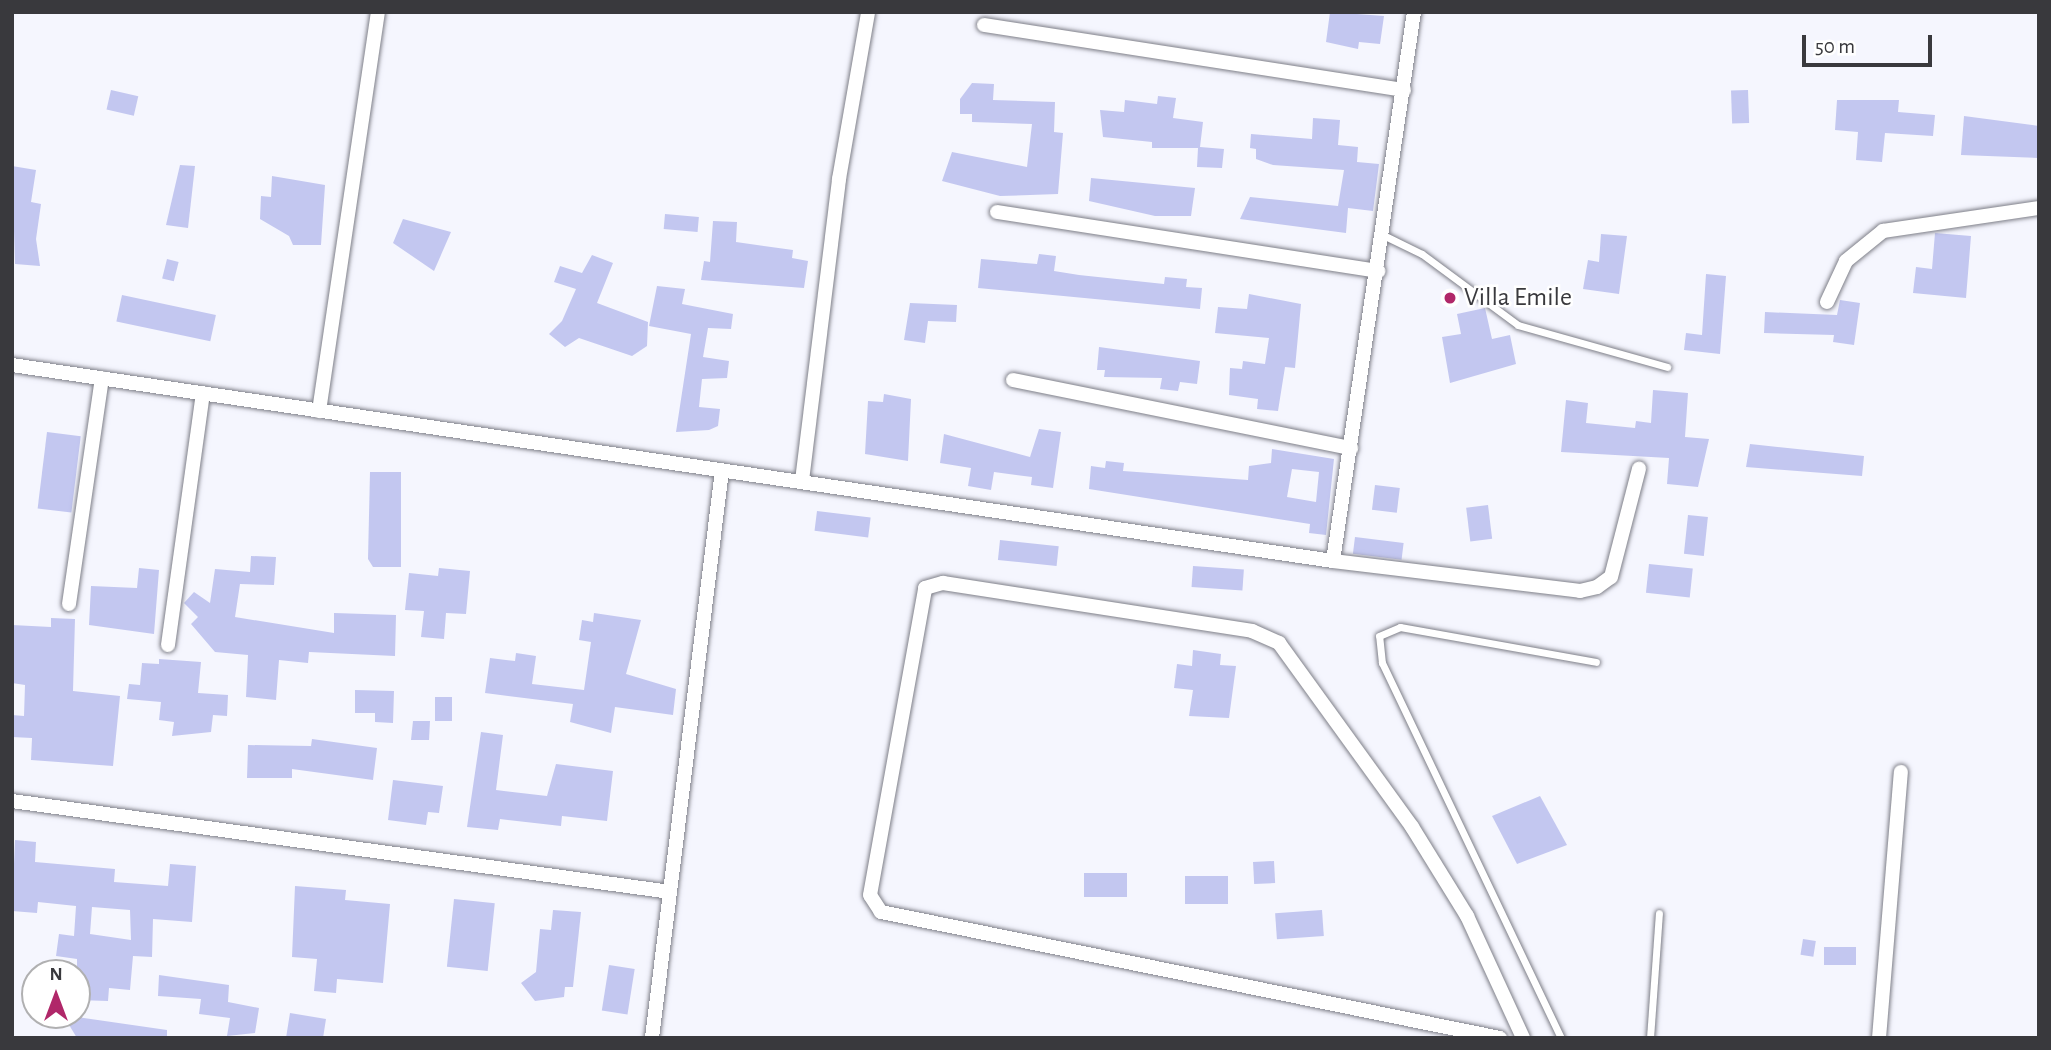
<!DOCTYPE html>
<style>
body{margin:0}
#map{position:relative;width:2051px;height:1050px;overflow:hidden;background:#f5f6fe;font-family:"Alegreya Sans",sans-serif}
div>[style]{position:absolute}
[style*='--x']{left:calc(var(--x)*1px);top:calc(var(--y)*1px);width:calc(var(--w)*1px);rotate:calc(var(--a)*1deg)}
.building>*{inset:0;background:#c3c7f0;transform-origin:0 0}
.roads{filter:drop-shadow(0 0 2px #7e7f88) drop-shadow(0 0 2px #7e7f88)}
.lane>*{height:7px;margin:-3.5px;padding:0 3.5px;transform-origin:3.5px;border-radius:3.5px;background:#fff}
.street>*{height:14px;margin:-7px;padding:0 7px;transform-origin:7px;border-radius:7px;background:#fff}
.dots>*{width:19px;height:19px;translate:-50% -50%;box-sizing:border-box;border:4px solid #fff;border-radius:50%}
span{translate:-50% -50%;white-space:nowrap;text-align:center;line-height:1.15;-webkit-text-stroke:5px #fff;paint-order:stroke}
.poi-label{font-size:26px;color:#39393d}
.left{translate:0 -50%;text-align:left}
.frame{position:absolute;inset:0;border:14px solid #39393d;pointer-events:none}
.north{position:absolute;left:21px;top:959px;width:70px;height:70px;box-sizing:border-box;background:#fff;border:2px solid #b0b0b1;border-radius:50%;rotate:0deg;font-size:19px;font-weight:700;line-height:28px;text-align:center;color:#39393d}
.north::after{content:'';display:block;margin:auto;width:24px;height:32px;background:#b02769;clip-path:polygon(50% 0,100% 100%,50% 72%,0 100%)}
.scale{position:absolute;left:1802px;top:35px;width:130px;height:32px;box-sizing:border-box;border:4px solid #39393d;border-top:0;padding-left:9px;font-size:21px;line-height:24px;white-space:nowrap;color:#39393d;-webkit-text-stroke:5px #fff;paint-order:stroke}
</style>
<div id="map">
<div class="building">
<div style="clip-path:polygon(1330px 12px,1384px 16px,1380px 44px,1359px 42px,1358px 49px,1326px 42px)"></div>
<div style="clip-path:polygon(972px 83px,994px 84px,993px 100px,1055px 102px,1054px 132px,1063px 133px,1058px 194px,1000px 196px,942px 181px,952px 152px,1027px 167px,1032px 124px,972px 122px,972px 114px,960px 114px,960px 99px)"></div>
<div style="left:111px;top:90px;width:28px;height:20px;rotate:13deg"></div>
<div style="left:1748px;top:90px;width:33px;height:17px;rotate:88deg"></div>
<div style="clip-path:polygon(1158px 96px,1176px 98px,1173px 118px,1203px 122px,1200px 147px,1224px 149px,1222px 168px,1197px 167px,1198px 148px,1152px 148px,1152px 142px,1103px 137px,1100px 110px,1124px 112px,1125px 100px,1157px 104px)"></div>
<div style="clip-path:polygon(1837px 100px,1899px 100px,1898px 112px,1935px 115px,1933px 136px,1885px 133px,1882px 162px,1856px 160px,1858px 132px,1835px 130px)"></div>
<div style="clip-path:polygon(1964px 116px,2039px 126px,2038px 158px,1961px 155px)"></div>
<div style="clip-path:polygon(1313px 118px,1340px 120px,1338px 145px,1358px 147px,1357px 162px,1379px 164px,1373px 211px,1348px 208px,1346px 233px,1240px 219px,1250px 197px,1338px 206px,1344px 170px,1273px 165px,1256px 159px,1256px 149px,1250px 148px,1251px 134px,1312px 139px)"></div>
<div style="clip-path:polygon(180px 165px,195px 166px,188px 228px,166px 225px)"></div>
<div style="clip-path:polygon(12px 166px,36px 170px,31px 202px,41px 204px,36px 239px,40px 266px,15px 264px)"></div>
<div style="clip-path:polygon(272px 176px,325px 185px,321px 245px,293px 245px,289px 236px,260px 219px,261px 196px,271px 197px)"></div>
<div style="clip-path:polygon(1091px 178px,1195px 188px,1191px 216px,1155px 216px,1089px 201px)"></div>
<div style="left:665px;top:214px;width:34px;height:15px;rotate:5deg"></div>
<div style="clip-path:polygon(403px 219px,451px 232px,434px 271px,393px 243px)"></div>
<div style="clip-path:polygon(713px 221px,737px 222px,736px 242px,793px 250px,792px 258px,808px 261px,804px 288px,701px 280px,704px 261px,710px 262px)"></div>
<div style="clip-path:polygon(1935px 233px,1971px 236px,1966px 298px,1913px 293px,1916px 267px,1932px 269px)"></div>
<div style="clip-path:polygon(1601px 234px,1627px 236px,1619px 294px,1583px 289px,1588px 260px,1599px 262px)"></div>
<div style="clip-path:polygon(1039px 254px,1056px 256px,1054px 271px,1079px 275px,1164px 284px,1165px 277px,1187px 279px,1186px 287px,1202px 288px,1200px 309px,978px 288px,981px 259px,1037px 264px)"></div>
<div style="clip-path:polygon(592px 255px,613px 263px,597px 303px,648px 322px,647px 346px,632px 356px,579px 338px,565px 347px,549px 334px,562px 321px,576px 289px,554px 282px,560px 266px,582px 273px)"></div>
<div style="left:167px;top:259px;width:12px;height:20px;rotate:14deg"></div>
<div style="clip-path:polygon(1706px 274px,1726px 276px,1720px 354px,1684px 350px,1686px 333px,1702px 335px)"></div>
<div style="clip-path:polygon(657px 286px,685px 289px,682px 304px,733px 314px,731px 329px,708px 328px,703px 357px,729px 361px,727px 378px,702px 379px,699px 407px,720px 409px,718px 426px,709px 430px,676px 432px,691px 334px,649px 326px)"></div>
<div style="clip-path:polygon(1249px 294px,1301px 304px,1295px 368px,1285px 367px,1278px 411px,1257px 409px,1258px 399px,1229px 395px,1230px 368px,1242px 369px,1243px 361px,1265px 364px,1269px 338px,1215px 333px,1218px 307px,1247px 309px)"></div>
<div style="left:122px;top:295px;width:96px;height:27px;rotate:12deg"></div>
<div style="clip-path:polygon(1840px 300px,1860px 303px,1854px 345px,1833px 342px,1834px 335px,1764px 333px,1765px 312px,1837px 315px)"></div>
<div style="clip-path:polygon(910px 303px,957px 305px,956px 322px,928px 321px,925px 343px,904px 340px)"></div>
<div style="clip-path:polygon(1485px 308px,1492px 339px,1510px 335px,1516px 364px,1450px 383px,1442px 337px,1461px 334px,1457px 314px)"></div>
<div style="clip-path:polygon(1099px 347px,1200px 361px,1197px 384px,1180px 382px,1178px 391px,1160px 389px,1162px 378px,1104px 377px,1105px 370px,1097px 370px)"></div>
<div style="clip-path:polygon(1653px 390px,1688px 393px,1685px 437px,1709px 439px,1698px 487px,1667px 484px,1669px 458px,1561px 452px,1566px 400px,1588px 403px,1586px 423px,1635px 428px,1636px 421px,1651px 423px)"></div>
<div style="clip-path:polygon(884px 394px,911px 399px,908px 461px,865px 454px,868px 401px,883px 402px)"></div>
<div style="clip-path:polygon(1039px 429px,1061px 432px,1053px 488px,1031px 485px,1032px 477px,994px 472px,991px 490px,968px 486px,971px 468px,940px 463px,944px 434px,1030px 457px)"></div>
<div style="left:47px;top:432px;width:34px;height:77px;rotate:7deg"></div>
<div style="clip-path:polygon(1750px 444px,1864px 456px,1862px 476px,1746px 467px)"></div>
<div style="clip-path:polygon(evenodd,1272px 449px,1334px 459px,1326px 535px,1309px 533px,1310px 524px,1089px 489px,1091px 466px,1105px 468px,1106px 461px,1124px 463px,1123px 471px,1248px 480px,1249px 466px,1271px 463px,1272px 449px,1292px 469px,1319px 472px,1316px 502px,1287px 497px,1292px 469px)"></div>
<div style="clip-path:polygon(370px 472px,401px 472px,401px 567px,373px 567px,368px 559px)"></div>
<div style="left:1375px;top:485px;width:25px;height:25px;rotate:7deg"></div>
<div style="left:1488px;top:505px;width:34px;height:22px;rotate:83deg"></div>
<div style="left:817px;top:511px;width:54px;height:20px;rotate:7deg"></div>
<div style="left:1688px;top:515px;width:20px;height:39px;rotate:6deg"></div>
<div style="left:1355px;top:537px;width:49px;height:17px;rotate:7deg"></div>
<div style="left:1000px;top:540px;width:59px;height:20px;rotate:6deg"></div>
<div style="clip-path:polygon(251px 556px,276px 557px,274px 585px,240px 584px,235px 617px,334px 633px,334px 613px,396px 615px,395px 656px,309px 652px,308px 663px,279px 660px,276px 700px,246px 697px,248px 655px,215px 652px,191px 624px,198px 617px,184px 603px,194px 592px,210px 603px,215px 569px,250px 572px)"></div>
<div style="left:1649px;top:564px;width:44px;height:29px;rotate:6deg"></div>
<div style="left:1193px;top:566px;width:51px;height:21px;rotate:4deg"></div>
<div style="clip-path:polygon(139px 568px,159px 570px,154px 634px,89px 625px,91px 586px,137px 588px)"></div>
<div style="clip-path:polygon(439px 568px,470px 571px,466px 614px,446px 613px,444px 639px,421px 637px,424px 611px,405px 610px,409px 573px,438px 576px)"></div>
<div style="clip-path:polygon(594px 613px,641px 620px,626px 674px,676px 689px,673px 715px,615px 707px,611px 733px,570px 722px,573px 704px,485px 693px,490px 658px,515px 661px,516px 653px,536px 656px,532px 684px,584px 690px,591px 642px,579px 640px,582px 620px,593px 622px)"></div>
<div style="clip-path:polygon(51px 618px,75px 619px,73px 691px,120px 696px,113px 766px,31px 760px,32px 738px,12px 737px,12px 715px,24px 716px,25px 685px,12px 683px,12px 625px,51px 627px)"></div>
<div style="clip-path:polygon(1193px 650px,1221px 654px,1220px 665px,1236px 666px,1229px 718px,1189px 716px,1193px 690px,1174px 688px,1177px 664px,1192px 666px)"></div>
<div style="clip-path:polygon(159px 659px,201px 662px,198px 693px,228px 695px,227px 716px,213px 715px,211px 732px,172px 736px,174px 722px,159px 720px,161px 702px,127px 699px,129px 684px,140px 685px,142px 663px,159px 664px)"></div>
<div style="clip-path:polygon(355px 690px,394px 691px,393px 723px,375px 722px,375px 713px,355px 713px)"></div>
<div style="left:435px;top:697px;width:17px;height:24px"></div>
<div style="clip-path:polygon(413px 721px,430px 721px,429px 740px,411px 740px)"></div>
<div style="clip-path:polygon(481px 732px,503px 735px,496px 790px,547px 796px,556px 764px,613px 771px,607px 821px,562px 816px,561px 826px,500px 819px,498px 830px,467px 827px)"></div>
<div style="clip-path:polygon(312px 739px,377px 748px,373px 780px,292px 769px,292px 778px,247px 778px,248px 745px,311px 746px)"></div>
<div style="clip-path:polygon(393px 780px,443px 786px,439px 813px,428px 812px,426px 825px,388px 820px)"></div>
<div style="clip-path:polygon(1540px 796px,1567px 845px,1517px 864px,1492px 816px)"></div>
<div style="clip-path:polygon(evenodd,15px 840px,36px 842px,35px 862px,115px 869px,114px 882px,168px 886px,170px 864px,196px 866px,192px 922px,153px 919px,152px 957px,133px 956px,130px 990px,109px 988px,108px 1001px,77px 1000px,77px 959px,56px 956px,59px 934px,74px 936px,76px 906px,38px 902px,37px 913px,12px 911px,15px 840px,92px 907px,130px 910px,131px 940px,90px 934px,92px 907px)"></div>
<div style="left:1274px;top:861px;width:22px;height:21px;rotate:87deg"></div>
<div style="left:1084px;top:873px;width:43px;height:24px"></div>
<div style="left:1228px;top:876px;width:28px;height:43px;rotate:90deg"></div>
<div style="clip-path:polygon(295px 886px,346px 890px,345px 900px,390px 904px,383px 983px,337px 979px,336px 993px,314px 991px,317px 959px,292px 957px)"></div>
<div style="left:454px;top:899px;width:41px;height:68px;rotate:6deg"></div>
<div style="clip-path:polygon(553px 910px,581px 912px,573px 987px,565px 987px,564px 997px,535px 1001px,521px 983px,536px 972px,540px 929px,551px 930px)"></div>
<div style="left:1322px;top:910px;width:26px;height:47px;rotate:86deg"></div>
<div style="left:1803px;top:939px;width:13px;height:16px;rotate:9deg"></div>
<div style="left:1824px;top:947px;width:32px;height:18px"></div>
<div style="left:609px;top:965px;width:26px;height:46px;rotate:9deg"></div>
<div style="clip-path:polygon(159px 975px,229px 985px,228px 1002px,259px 1008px,255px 1033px,227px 1036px,230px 1018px,199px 1014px,201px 999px,158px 996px)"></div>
<div style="clip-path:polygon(290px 1013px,326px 1019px,323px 1038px,286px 1038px)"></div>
<div style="clip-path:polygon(63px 1015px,167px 1030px,167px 1038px,77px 1038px)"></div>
</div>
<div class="roads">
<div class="lane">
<div style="--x:1383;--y:235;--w:43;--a:26"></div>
<div style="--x:1422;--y:254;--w:119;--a:36.5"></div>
<div style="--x:1518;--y:325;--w:155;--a:15.7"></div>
<div style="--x:1561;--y:1038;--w:416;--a:-115.5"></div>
<div style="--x:1382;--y:663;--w:27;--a:-96"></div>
<div style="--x:1379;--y:636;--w:23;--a:-23"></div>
<div style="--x:1400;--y:627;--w:199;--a:10.1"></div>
<div style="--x:1650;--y:1038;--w:125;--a:-85.9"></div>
</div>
<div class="street">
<div style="--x:984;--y:25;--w:425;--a:8.8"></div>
<div style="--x:997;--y:212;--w:386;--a:8.8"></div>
<div style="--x:1827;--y:302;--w:45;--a:-65.1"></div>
<div style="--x:1846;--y:261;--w:48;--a:-39"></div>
<div style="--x:1883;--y:231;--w:158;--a:-8.4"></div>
<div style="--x:12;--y:365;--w:1335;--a:8.44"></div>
<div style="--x:1333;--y:561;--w:555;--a:-81.61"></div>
<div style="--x:1013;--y:380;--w:345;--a:11.4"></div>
<div style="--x:319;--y:411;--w:403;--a:-81.6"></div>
<div style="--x:802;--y:481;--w:304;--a:-83"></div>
<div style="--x:839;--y:179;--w:169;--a:-80.1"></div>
<div style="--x:1333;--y:561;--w:249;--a:6.9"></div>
<div style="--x:1580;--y:591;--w:17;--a:-13"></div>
<div style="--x:1597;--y:587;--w:17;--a:-36"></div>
<div style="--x:1611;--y:577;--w:112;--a:-75.5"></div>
<div style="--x:69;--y:604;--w:228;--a:-81.7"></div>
<div style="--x:168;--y:645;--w:254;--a:-82.1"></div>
<div style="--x:12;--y:801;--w:664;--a:7.87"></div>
<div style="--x:652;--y:1038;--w:572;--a:-82.97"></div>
<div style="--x:1500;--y:1038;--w:632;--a:-168.49"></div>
<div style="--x:881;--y:912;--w:20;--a:-123"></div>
<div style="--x:870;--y:895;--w:312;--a:-79.8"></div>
<div style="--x:925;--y:588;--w:19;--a:-16"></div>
<div style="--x:943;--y:583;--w:313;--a:8.8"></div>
<div style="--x:1252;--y:631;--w:30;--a:24"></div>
<div style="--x:1279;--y:643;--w:227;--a:54.1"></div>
<div style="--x:1412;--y:827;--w:105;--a:58.3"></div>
<div style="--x:1467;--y:916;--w:134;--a:65.3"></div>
<div style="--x:1879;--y:1038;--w:267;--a:-85.3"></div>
</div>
</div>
<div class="dots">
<div style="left:1450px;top:298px;background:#b02769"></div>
</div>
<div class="poi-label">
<span class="left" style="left:1464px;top:298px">Villa Emile</span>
</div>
<div class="frame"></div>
<div class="north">N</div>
<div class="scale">50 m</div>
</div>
